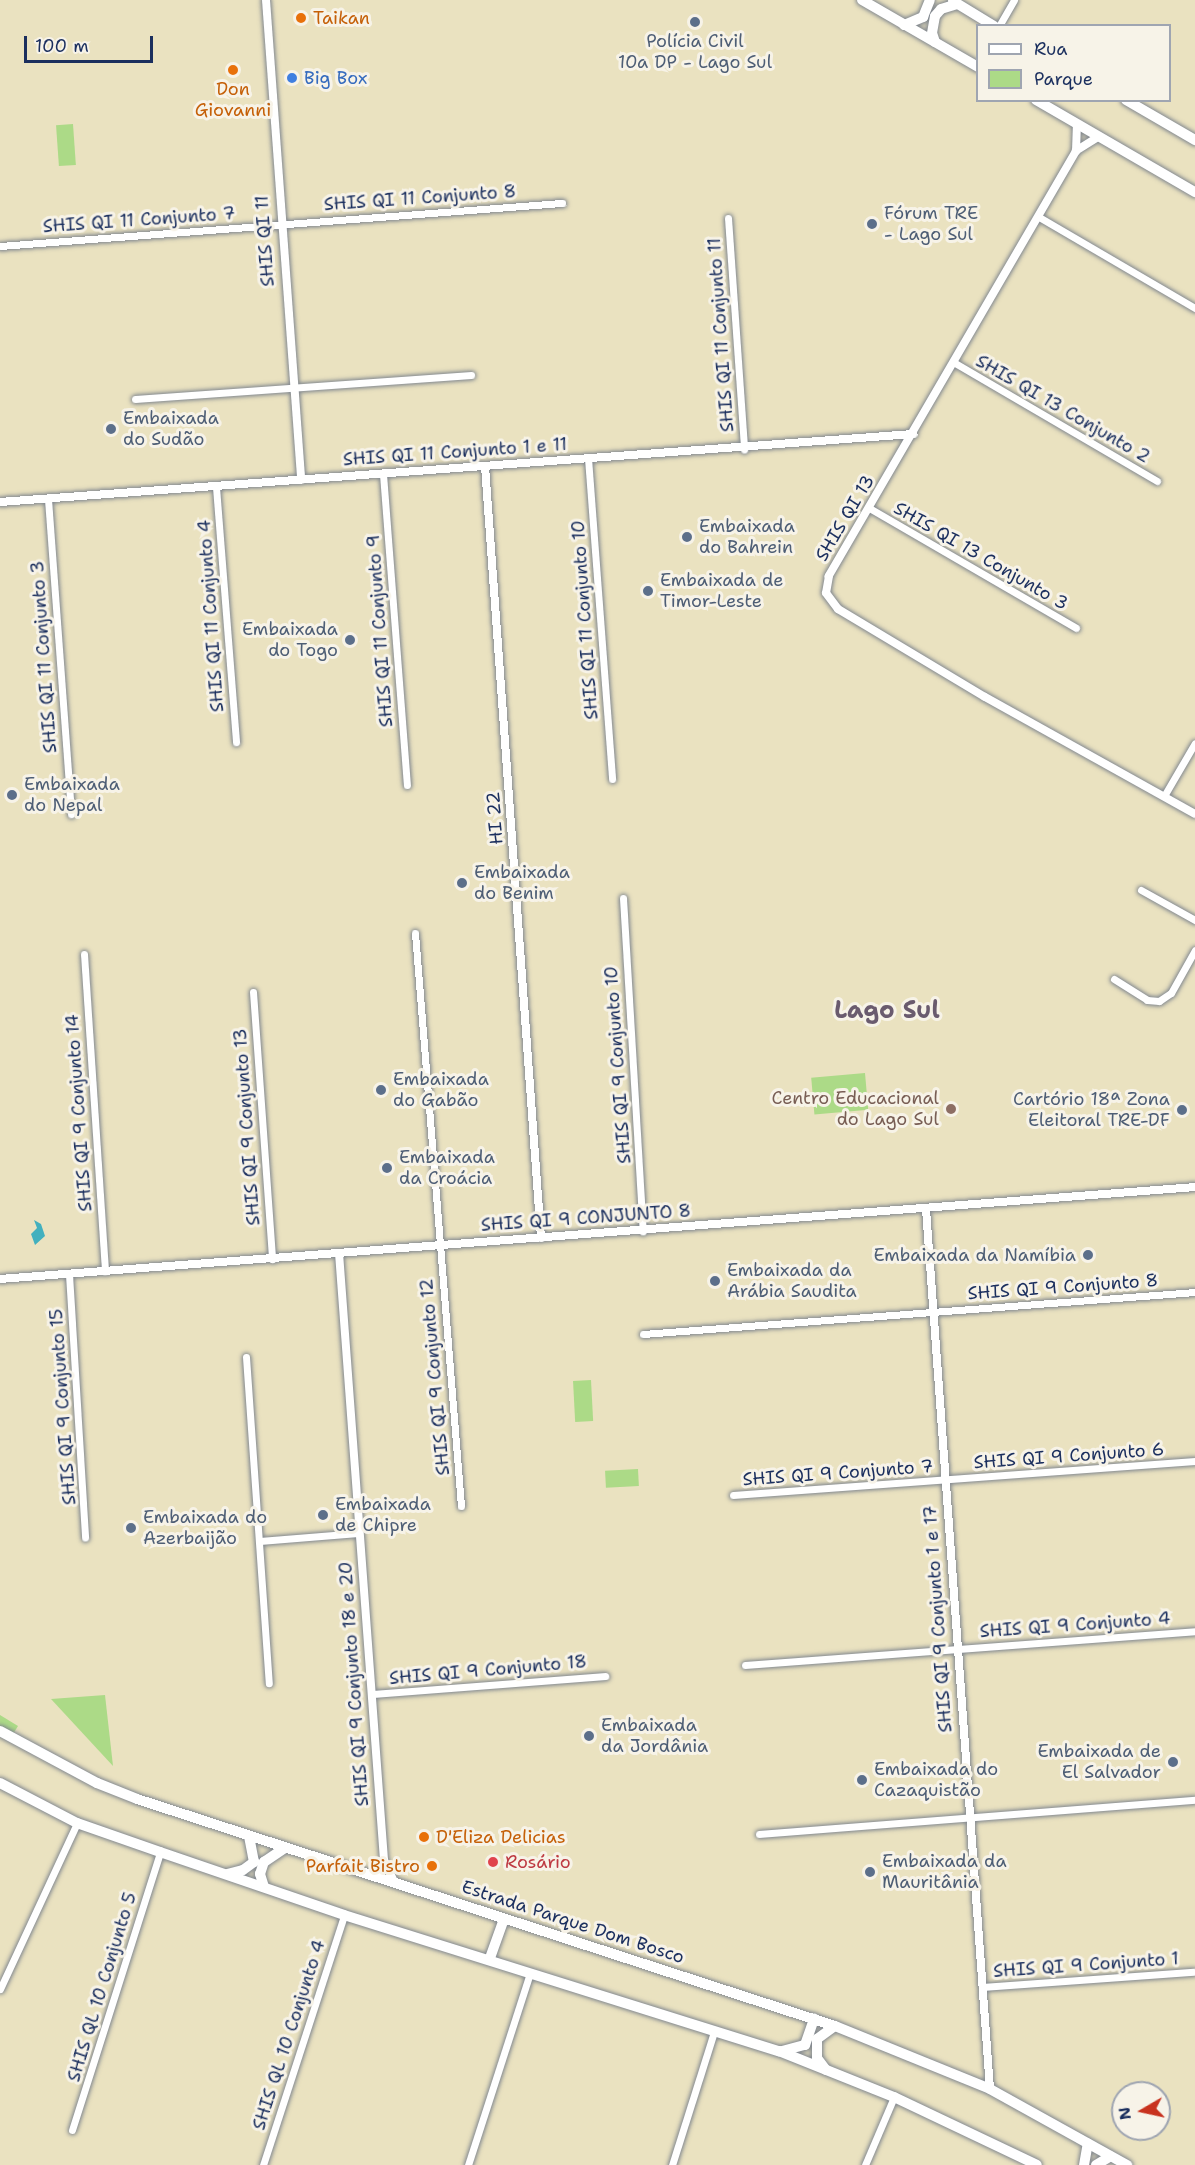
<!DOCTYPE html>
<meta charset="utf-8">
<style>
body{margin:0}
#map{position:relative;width:1195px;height:2165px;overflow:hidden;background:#eae2c0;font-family:"Shantell Sans",sans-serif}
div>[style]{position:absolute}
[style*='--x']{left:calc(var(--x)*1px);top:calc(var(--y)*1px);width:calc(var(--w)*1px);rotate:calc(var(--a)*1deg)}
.green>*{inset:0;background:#acda87;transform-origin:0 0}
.water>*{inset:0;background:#42b0be}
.roads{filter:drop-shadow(0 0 2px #82888f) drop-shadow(0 0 2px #82888f)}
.minor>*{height:7px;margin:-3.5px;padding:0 3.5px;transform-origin:3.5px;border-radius:3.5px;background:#fff}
.tertiary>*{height:8px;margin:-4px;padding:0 4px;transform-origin:4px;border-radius:4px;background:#fff}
.primary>*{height:10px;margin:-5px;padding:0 5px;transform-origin:5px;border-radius:5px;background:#fff}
.dots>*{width:16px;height:16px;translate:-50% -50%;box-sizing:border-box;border:3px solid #f7f3e8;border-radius:50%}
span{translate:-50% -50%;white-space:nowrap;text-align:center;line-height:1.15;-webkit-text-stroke:6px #f7f3e8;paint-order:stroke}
.food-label{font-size:18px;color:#c56008}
.left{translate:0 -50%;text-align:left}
.right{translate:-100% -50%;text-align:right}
.service-label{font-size:18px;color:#4e5e75}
.shop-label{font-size:18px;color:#366cbe}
.street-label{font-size:18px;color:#1b2f5e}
.education-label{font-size:18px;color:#785e54}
.health-label{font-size:18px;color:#be3a42}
.district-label{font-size:24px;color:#6a5b6e;font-weight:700}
.legend{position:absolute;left:976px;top:24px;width:195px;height:78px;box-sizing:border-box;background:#f7f3e8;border:2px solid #9fa5b1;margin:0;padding:8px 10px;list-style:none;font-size:18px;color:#1b2f5e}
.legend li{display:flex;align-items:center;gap:12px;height:30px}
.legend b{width:30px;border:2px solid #9fa5b1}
.north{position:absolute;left:1111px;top:2081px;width:60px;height:60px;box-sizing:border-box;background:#f7f3e8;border:2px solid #9fa5b1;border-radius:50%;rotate:261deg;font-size:16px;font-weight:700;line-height:24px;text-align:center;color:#1b2f5e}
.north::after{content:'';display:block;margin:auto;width:21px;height:27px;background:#c8321e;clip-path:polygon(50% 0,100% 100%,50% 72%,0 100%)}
.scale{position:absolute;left:24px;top:36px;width:129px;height:27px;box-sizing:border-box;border:3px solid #1b2f5e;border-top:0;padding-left:8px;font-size:18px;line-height:21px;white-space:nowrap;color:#1b2f5e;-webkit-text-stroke:4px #f7f3e8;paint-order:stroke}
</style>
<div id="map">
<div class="green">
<div style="left:73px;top:124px;width:41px;height:17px;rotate:86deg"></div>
<div style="left:865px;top:1073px;width:37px;height:54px;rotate:85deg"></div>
<div style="left:591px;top:1380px;width:41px;height:18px;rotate:87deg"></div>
<div style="left:638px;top:1469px;width:17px;height:33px;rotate:87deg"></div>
<div style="clip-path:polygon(105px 1695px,113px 1766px,51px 1699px)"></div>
<div style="clip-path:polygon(0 1715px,18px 1726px,13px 1734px,0 1726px)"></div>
</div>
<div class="water">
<div style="clip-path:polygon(34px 1220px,41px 1224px,45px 1236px,35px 1245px,31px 1234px,37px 1228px)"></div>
</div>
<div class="roads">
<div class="minor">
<div style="--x:999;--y:26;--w:30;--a:-60"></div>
<div style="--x:1039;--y:217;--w:181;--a:30.3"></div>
<div style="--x:728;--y:218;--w:232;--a:86"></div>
<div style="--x:0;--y:246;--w:564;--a:-4.38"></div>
<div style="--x:955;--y:363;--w:234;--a:30.3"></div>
<div style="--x:135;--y:399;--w:337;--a:-4.1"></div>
<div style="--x:588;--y:458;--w:322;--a:85.7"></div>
<div style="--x:383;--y:474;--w:312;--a:85.6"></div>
<div style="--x:216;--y:487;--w:256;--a:85.5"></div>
<div style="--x:48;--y:499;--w:316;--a:85.8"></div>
<div style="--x:871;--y:509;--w:237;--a:30.1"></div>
<div style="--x:1164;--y:796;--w:61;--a:-59.7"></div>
<div style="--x:1141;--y:890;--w:62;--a:29.1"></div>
<div style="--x:623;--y:898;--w:334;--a:86.6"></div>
<div style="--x:415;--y:933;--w:575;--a:85.41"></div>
<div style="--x:84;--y:954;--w:318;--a:86.2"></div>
<div style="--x:1114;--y:979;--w:39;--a:32"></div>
<div style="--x:1147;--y:1000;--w:12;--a:5"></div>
<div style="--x:1159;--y:1001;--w:14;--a:-34"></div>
<div style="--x:1171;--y:993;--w:49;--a:-60.8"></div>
<div style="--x:253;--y:992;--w:268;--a:85.9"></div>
<div style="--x:69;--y:1274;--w:264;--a:86.5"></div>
<div style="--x:643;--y:1334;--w:554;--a:-4.35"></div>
<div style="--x:246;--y:1357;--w:327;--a:86"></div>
<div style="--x:733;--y:1495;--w:463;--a:-4.2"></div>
<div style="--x:260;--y:1541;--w:98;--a:-4.7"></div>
<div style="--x:745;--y:1665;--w:451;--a:-4.3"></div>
<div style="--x:373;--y:1694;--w:233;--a:-4.4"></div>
<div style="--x:759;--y:1834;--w:437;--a:-4.5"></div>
<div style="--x:982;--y:1987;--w:212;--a:-4.1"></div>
<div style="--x:0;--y:1989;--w:183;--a:-65.1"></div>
<div style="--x:72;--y:2130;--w:292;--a:-72.4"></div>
<div style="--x:263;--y:2165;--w:263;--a:-72"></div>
<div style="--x:468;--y:2165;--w:202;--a:-72.1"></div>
<div style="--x:672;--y:2165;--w:139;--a:-72.5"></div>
<div style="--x:865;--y:2165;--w:74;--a:-66.9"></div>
</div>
<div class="tertiary">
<div style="--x:266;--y:0;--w:481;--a:85.8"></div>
<div style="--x:1098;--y:137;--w:26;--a:148"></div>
<div style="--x:1076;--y:151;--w:492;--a:120.2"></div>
<div style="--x:829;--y:576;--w:17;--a:100"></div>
<div style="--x:826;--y:593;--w:20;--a:53"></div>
<div style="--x:838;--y:609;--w:171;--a:30.9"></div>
<div style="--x:985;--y:697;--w:240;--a:29.1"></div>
<div style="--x:1076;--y:151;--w:26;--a:-88"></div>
<div style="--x:485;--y:466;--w:774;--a:85.85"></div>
<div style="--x:0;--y:502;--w:916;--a:-4.26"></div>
<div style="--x:926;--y:1209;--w:882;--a:85.84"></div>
<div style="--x:339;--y:1253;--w:609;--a:85.76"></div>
<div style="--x:384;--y:1860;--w:23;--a:65"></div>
<div style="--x:0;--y:1279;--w:1199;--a:-4.4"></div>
</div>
<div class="primary">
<div style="--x:862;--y:0;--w:134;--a:30"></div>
<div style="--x:953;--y:1;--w:48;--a:31.4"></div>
<div style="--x:904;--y:25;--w:21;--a:-23"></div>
<div style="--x:923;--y:17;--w:18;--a:-68"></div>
<div style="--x:935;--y:42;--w:9;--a:-108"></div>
<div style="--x:932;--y:33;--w:17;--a:-80"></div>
<div style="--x:935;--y:16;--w:9;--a:-49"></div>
<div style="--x:941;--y:9;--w:17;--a:-17"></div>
<div style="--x:1036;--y:100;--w:184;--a:30.1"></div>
<div style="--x:1126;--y:100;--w:80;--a:30.1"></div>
<div style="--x:0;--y:1731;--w:110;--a:28.2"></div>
<div style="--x:97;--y:1783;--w:43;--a:21.8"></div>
<div style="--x:137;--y:1799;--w:734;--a:18.02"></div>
<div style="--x:835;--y:2026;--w:167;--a:22.1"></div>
<div style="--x:990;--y:2089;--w:157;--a:29"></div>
<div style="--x:0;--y:1783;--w:87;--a:27.5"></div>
<div style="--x:77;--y:1823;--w:88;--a:19.3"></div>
<div style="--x:160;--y:1852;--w:194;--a:18.9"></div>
<div style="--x:344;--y:1915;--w:456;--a:17.4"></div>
<div style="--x:779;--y:2051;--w:124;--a:21.8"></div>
<div style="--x:894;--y:2097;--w:158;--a:25.4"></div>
<div style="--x:227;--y:1874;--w:16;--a:-14"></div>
<div style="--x:243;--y:1870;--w:14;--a:-36"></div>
<div style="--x:254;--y:1862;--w:26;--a:-101"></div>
<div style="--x:264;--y:1887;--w:14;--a:-107"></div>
<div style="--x:260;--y:1874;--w:13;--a:-72"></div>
<div style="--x:264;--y:1862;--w:25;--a:-34"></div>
<div style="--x:490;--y:1958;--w:41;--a:-70.3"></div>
<div style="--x:782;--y:2051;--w:24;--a:-15"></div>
<div style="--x:805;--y:2045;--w:28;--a:-71"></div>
<div style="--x:826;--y:2070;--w:15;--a:-127"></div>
<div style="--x:817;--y:2058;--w:19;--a:-90"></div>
<div style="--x:817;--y:2039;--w:22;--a:-36"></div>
<div style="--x:1084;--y:2165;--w:22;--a:-80"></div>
<div style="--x:1096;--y:2165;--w:17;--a:-31"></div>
</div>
</div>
<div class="dots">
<div style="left:301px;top:18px;background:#e8710a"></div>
<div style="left:695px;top:22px;background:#5c6f8a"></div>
<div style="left:233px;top:70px;background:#e8710a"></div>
<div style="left:292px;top:78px;background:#3f7fe0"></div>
<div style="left:872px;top:224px;background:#5c6f8a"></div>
<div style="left:111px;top:429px;background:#5c6f8a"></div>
<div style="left:687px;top:537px;background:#5c6f8a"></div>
<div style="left:648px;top:591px;background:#5c6f8a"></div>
<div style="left:350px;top:640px;background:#5c6f8a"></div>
<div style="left:12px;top:795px;background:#5c6f8a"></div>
<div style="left:462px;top:883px;background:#5c6f8a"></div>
<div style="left:381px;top:1090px;background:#5c6f8a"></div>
<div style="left:951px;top:1109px;background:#8d6e63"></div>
<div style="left:1182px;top:1110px;background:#5c6f8a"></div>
<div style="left:387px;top:1168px;background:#5c6f8a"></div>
<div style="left:1088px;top:1255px;background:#5c6f8a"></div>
<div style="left:715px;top:1281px;background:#5c6f8a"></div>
<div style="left:323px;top:1515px;background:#5c6f8a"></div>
<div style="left:131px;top:1528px;background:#5c6f8a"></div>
<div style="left:589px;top:1736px;background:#5c6f8a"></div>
<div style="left:1173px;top:1762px;background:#5c6f8a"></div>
<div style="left:862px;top:1780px;background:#5c6f8a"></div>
<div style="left:424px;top:1837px;background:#e8710a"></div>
<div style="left:493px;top:1862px;background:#e0444e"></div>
<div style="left:432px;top:1866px;background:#e8710a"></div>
<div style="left:870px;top:1872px;background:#5c6f8a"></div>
</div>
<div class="food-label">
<span class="left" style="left:313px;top:18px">Taikan</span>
<span style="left:233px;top:100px">Don<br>Giovanni</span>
<span class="left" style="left:436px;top:1837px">D'Eliza Delicias</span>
<span class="right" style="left:420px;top:1866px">Parfait Bistro</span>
</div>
<div class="service-label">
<span style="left:695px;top:52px">Polícia Civil<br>10a DP - Lago Sul</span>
<span class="left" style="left:884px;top:224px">Fórum TRE<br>- Lago Sul</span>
<span class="left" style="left:123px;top:429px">Embaixada<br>do Sudão</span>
<span class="left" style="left:699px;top:537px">Embaixada<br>do Bahrein</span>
<span class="left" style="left:660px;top:591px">Embaixada de<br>Timor-Leste</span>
<span class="right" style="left:338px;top:640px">Embaixada<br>do Togo</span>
<span class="left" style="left:24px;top:795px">Embaixada<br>do Nepal</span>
<span class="left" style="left:474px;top:883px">Embaixada<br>do Benim</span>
<span class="left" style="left:393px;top:1090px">Embaixada<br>do Gabão</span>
<span class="right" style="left:1170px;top:1110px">Cartório 18ª Zona<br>Eleitoral TRE-DF</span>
<span class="left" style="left:399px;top:1168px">Embaixada<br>da Croácia</span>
<span class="right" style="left:1076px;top:1255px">Embaixada da Namíbia</span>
<span class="left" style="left:727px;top:1281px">Embaixada da<br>Arábia Saudita</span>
<span class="left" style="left:335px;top:1515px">Embaixada<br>de Chipre</span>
<span class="left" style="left:143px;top:1528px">Embaixada do<br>Azerbaijão</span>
<span class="left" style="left:601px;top:1736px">Embaixada<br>da Jordânia</span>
<span class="right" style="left:1161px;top:1762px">Embaixada de<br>El Salvador</span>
<span class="left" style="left:874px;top:1780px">Embaixada do<br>Cazaquistão</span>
<span class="left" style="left:882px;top:1872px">Embaixada da<br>Mauritânia</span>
</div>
<div class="shop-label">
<span class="left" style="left:304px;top:78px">Big Box</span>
</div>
<div class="street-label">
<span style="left:420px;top:198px;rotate:-4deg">SHIS QI 11 Conjunto 8</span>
<span style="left:139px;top:220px;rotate:-4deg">SHIS QI 11 Conjunto 7</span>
<span style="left:265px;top:241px;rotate:-94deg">SHIS QI 11</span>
<span style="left:721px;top:335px;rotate:-94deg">SHIS QI 11 Conjunto 11</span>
<span style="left:1063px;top:409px;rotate:30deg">SHIS QI 13 Conjunto 2</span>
<span style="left:455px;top:452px;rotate:-4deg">SHIS QI 11 Conjunto 1 e 11</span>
<span style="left:845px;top:518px;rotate:-59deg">SHIS QI 13</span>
<span style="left:981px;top:556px;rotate:30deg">SHIS QI 13 Conjunto 3</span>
<span style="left:211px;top:616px;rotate:-94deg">SHIS QI 11 Conjunto 4</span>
<span style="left:585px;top:620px;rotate:-94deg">SHIS QI 11 Conjunto 10</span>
<span style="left:380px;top:631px;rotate:-94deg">SHIS QI 11 Conjunto 9</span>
<span style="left:44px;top:657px;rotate:-94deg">SHIS QI 11 Conjunto 3</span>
<span style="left:495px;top:818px;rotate:-94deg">HI 22</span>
<span style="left:618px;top:1065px;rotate:-94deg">SHIS QI 9 Conjunto 10</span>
<span style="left:79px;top:1113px;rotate:-94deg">SHIS QI 9 Conjunto 14</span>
<span style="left:247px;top:1127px;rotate:-94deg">SHIS QI 9 Conjunto 13</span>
<span style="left:586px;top:1218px;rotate:-4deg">SHIS QI 9 CONJUNTO 8</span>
<span style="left:1063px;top:1287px;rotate:-4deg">SHIS QI 9 Conjunto 8</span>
<span style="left:435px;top:1377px;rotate:-95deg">SHIS QI 9 Conjunto 12</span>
<span style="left:63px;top:1407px;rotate:-94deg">SHIS QI 9 Conjunto 15</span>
<span style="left:1069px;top:1456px;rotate:-4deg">SHIS QI 9 Conjunto 6</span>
<span style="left:838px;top:1473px;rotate:-4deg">SHIS QI 9 Conjunto 7</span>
<span style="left:938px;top:1619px;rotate:-94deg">SHIS QI 9 Conjunto 1 e 17</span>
<span style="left:1075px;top:1625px;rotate:-4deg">SHIS QI 9 Conjunto 4</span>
<span style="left:488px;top:1670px;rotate:-5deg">SHIS QI 9 Conjunto 18</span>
<span style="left:354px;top:1684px;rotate:-94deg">SHIS QI 9 Conjunto 18 e 20</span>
<span style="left:573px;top:1922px;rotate:18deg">Estrada Parque Dom Bosco</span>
<span style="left:1086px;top:1965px;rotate:-4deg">SHIS QI 9 Conjunto 1</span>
<span style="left:102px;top:1987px;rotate:-73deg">SHIS QL 10 Conjunto 5</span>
<span style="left:289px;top:2035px;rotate:-72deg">SHIS QL 10 Conjunto 4</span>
</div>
<div class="education-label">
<span class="right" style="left:939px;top:1109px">Centro Educacional<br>do Lago Sul</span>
</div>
<div class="health-label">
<span class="left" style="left:505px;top:1862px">Rosário</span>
</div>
<div class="district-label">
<span style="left:887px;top:1011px">Lago Sul</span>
</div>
<ul class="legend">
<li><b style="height:8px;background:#fff"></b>Rua</li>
<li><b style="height:16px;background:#acda87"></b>Parque</li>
</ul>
<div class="north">N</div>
<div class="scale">100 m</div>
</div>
